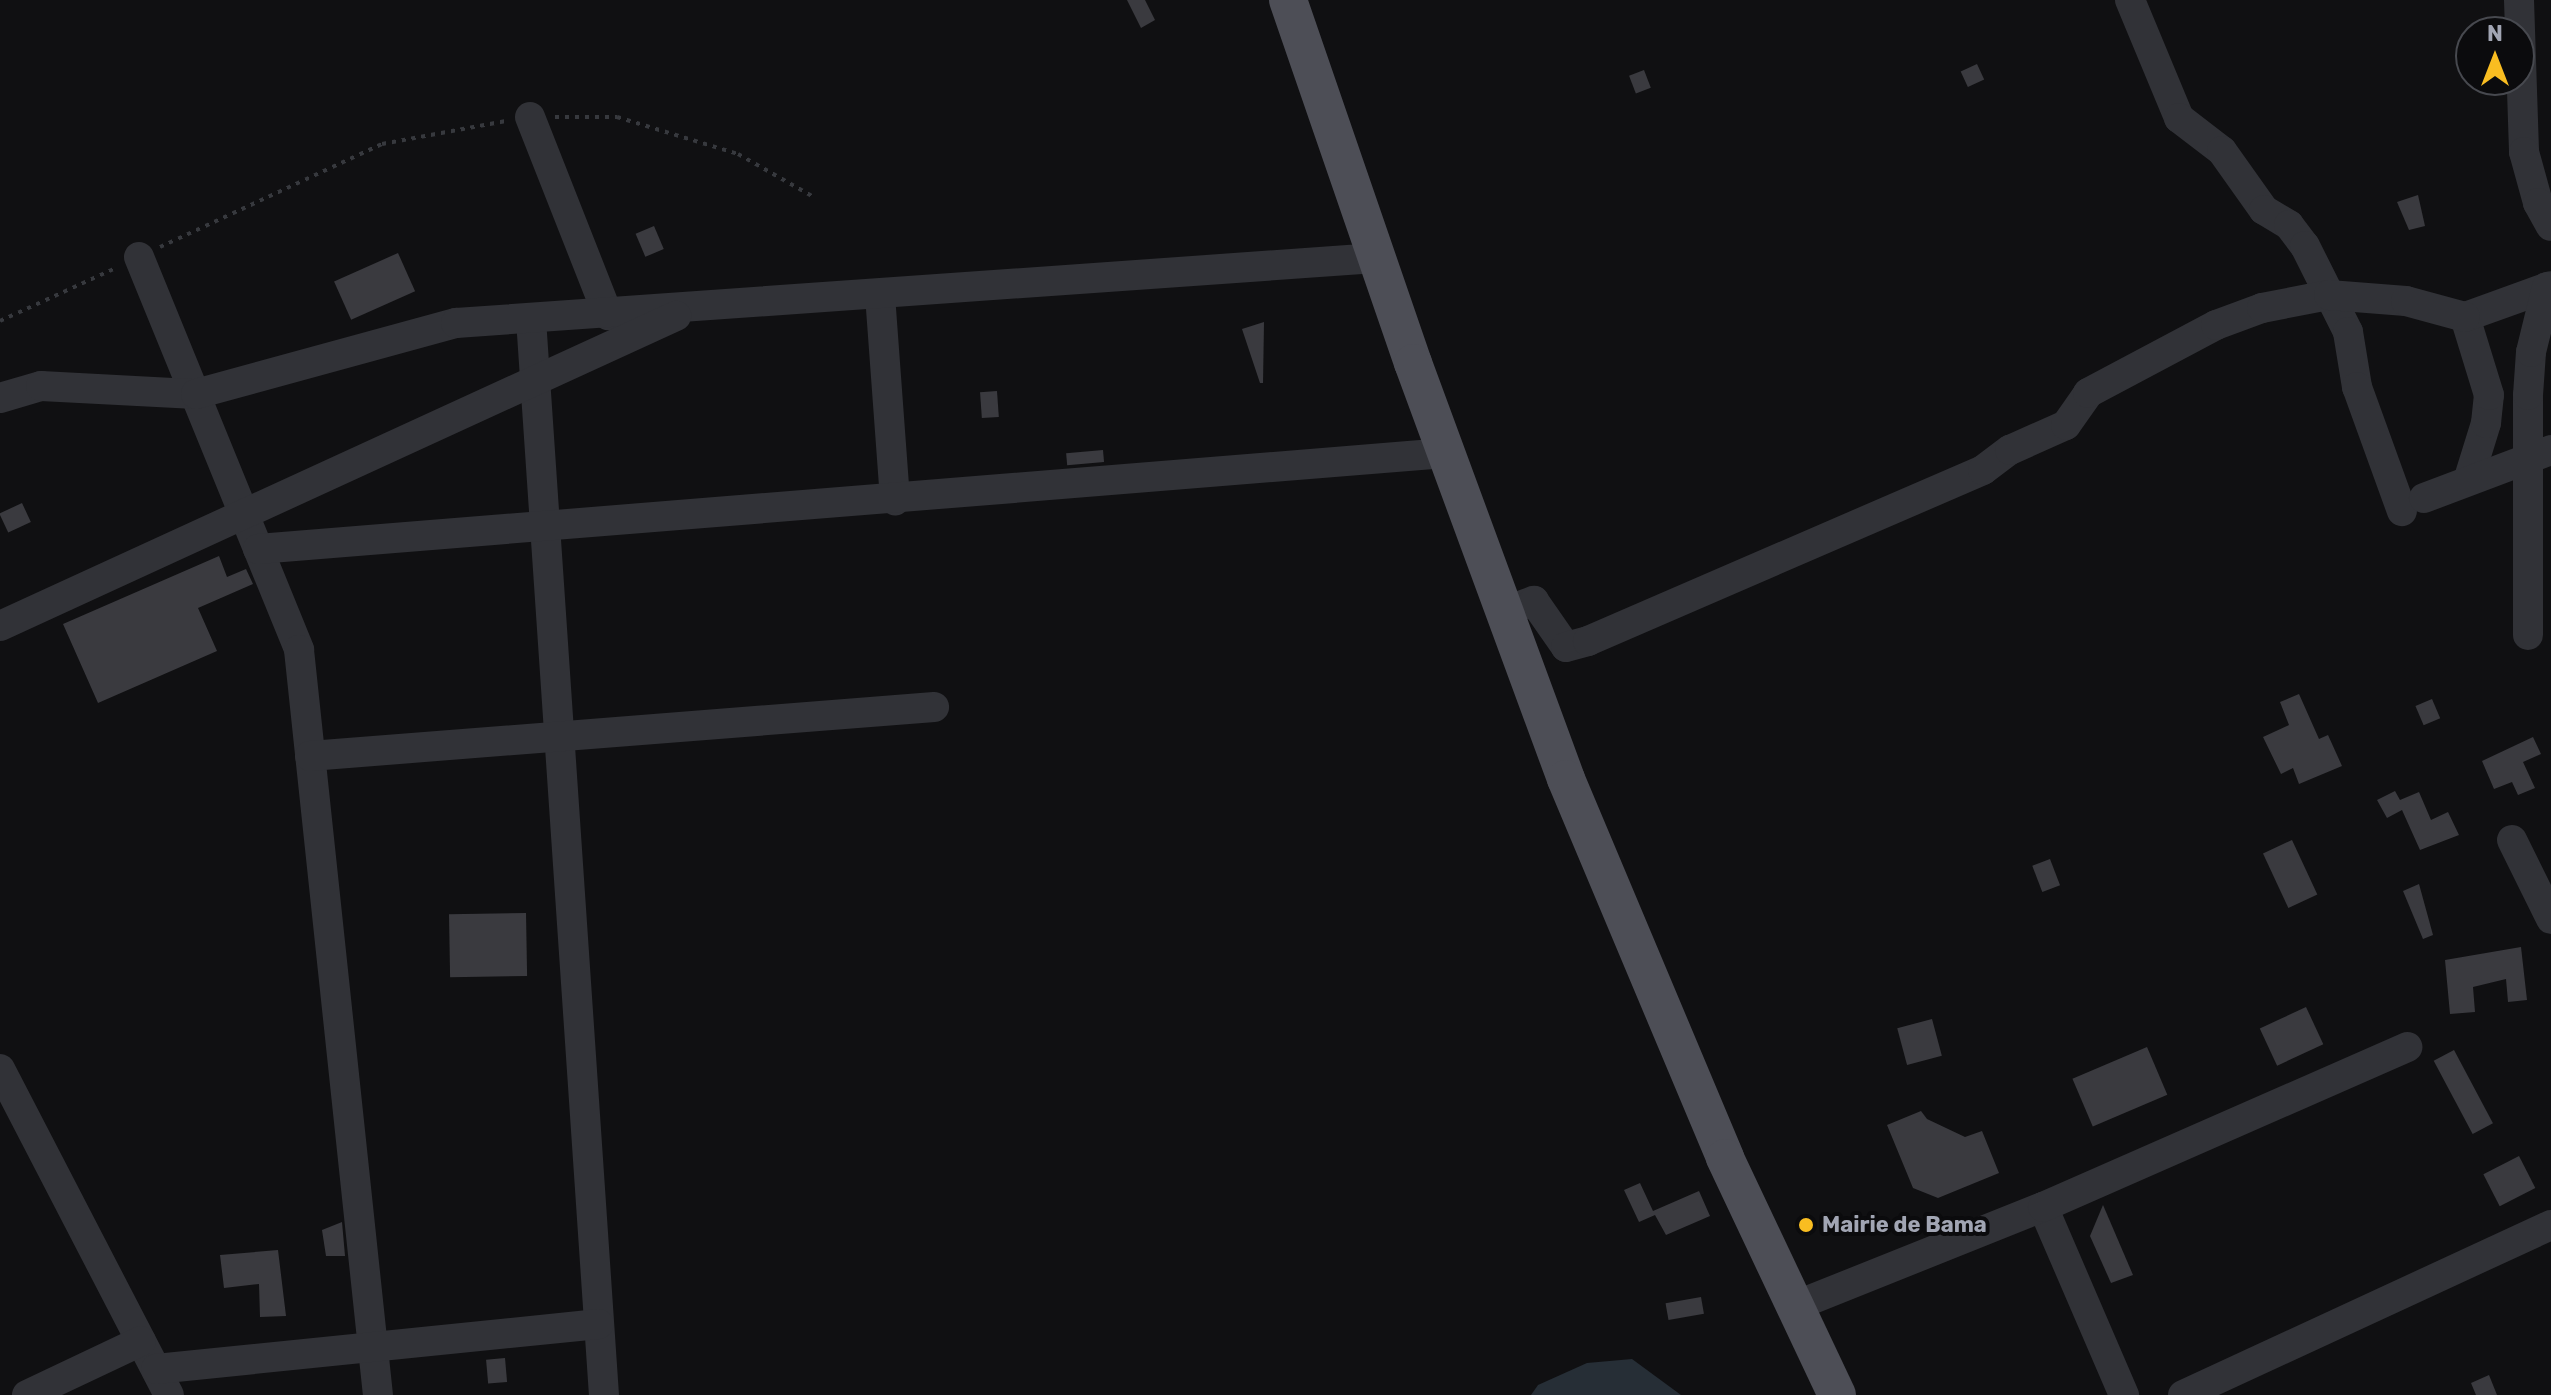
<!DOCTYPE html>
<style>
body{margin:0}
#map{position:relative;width:2551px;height:1395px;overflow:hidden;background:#101012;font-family:Rubik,sans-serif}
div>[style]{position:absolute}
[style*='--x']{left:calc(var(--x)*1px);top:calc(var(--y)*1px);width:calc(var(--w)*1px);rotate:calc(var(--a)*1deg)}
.water>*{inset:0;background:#262e36}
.building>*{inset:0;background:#3a3a3f;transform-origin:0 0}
.path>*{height:4px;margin-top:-2px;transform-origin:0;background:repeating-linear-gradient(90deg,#37393e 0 4px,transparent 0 10px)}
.minor>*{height:30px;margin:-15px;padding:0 15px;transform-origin:15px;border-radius:15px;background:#313237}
.major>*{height:38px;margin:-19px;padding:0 19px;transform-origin:19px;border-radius:19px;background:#4d4e56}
.dots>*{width:22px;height:22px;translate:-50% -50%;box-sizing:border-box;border:4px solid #0b0b0d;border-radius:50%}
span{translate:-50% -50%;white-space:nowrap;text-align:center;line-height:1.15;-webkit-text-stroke:8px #0b0b0d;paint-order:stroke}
.poi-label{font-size:22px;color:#a1a5b3;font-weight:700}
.left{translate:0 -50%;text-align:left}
.north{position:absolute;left:2455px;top:16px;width:80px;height:80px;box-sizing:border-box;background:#0b0b0d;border:2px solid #47494f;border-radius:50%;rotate:0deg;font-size:22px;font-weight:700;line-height:32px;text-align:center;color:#a1a5b3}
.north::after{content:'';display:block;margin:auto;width:28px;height:36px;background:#f9bd21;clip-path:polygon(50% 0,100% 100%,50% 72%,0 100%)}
</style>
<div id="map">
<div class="water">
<div style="clip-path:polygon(1632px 1359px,1681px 1395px,1531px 1395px,1538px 1385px,1587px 1363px)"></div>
</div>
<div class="building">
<div style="clip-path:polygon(1127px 0,1145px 0,1155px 20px,1141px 28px)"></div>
<div style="left:1977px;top:64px;width:17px;height:18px;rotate:65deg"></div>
<div style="left:1644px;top:70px;width:19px;height:16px;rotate:69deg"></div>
<div style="clip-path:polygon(2418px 195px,2425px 226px,2409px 230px,2397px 202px)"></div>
<div style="left:654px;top:226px;width:25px;height:20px;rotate:67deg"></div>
<div style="left:398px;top:253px;width:42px;height:70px;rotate:66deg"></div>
<div style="clip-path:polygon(1264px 322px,1263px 383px,1260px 383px,1242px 329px)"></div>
<div style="left:997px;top:391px;width:26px;height:17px;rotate:86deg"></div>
<div style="left:1103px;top:450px;width:12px;height:37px;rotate:85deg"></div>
<div style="left:22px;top:503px;width:21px;height:25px;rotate:65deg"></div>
<div style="clip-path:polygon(219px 556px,227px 577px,246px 569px,253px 584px,198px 608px,217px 651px,98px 703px,63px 624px)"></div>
<div style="clip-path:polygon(2299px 694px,2319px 739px,2328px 735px,2342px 766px,2299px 784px,2293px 768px,2281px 774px,2263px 737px,2289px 725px,2280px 702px)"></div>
<div style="left:2432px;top:699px;width:21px;height:18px;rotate:67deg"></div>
<div style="clip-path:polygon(2533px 737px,2541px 754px,2523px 762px,2535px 788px,2518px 795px,2512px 782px,2494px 789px,2482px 761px)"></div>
<div style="clip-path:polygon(2395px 791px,2400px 800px,2419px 792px,2431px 820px,2448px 812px,2459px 835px,2420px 850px,2402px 810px,2387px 818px,2377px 800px)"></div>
<div style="left:2292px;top:840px;width:60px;height:32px;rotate:65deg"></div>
<div style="left:2050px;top:859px;width:28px;height:19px;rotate:69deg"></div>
<div style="clip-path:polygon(2419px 884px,2433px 935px,2423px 939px,2403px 891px)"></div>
<div style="left:526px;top:913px;width:63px;height:77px;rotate:89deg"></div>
<div style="clip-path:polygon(2521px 947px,2527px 1000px,2508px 1002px,2506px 979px,2473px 987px,2475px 1012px,2450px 1014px,2445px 960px)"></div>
<div style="left:2306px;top:1007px;width:41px;height:51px;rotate:65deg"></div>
<div style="left:1932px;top:1019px;width:38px;height:36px;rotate:75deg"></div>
<div style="left:2147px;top:1047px;width:52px;height:81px;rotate:67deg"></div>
<div style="left:2454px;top:1050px;width:83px;height:23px;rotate:62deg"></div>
<div style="clip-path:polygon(1921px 1111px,1927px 1119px,1965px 1137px,1982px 1131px,1999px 1173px,1938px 1198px,1913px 1188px,1887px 1125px)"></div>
<div style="left:2519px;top:1156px;width:36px;height:40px;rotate:63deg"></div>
<div style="clip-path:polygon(1640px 1183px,1653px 1211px,1699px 1191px,1710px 1216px,1666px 1235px,1655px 1215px,1639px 1222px,1624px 1190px)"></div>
<div style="clip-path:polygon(2103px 1205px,2133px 1275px,2111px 1283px,2090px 1236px)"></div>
<div style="clip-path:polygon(342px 1222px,345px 1256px,326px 1256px,322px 1230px)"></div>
<div style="clip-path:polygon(278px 1250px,286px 1316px,260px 1317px,259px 1284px,224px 1288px,220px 1255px)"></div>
<div style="left:1701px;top:1297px;width:17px;height:36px;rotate:80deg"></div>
<div style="left:505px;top:1358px;width:24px;height:19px;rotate:85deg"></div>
<div style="clip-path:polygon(2489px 1375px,2497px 1395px,2476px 1395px,2471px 1383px)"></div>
</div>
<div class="path">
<div style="--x:555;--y:117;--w:62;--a:0"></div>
<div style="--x:617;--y:117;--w:127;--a:17"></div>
<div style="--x:738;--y:154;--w:85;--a:29.6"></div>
<div style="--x:160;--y:247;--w:245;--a:-24.9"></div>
<div style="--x:382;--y:144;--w:126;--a:-10.5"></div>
<div style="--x:0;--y:321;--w:128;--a:-24.6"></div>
</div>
<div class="minor">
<div style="--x:2130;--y:0;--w:128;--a:67.4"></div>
<div style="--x:2179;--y:118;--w:54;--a:37.5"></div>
<div style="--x:2222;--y:151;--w:72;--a:54.6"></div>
<div style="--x:2264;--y:210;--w:29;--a:31"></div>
<div style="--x:2289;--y:225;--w:26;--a:53"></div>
<div style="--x:2305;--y:246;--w:96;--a:63.4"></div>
<div style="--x:2348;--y:332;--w:56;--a:80.7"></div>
<div style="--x:2357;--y:387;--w:132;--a:70.1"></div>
<div style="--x:2519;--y:0;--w:152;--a:88.1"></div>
<div style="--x:2524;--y:152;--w:53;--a:74.6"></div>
<div style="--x:2538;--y:203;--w:26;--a:61"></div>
<div style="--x:530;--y:117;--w:213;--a:68.5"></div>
<div style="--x:139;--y:257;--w:424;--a:67.8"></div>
<div style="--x:299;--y:650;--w:749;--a:83.95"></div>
<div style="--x:880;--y:295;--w:206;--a:85.8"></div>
<div style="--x:531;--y:319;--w:1078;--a:86.12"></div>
<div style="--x:0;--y:398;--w:43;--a:-16.3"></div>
<div style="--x:41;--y:386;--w:155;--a:3"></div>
<div style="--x:196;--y:394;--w:270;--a:-15.3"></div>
<div style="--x:456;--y:323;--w:922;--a:-4.04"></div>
<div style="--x:2469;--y:478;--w:58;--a:-72.8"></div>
<div style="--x:2486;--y:423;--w:28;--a:-84"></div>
<div style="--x:2489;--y:395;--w:82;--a:-107.1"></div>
<div style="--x:2465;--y:317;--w:91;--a:-19.8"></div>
<div style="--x:2424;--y:498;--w:136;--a:-20.7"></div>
<div style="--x:258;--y:549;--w:1191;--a:-4.62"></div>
<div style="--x:1503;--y:612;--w:33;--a:-20"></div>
<div style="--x:1534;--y:601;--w:56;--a:55.2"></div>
<div style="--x:1566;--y:647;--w:23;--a:-15"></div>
<div style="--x:1588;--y:641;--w:430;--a:-23.4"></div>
<div style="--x:1983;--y:470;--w:34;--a:-37"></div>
<div style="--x:2010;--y:450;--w:61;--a:-24.1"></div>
<div style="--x:2066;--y:425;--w:39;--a:-55"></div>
<div style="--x:2088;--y:393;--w:145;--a:-28"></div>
<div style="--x:2216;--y:325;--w:49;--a:-20.3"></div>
<div style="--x:2262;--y:308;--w:68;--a:-11"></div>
<div style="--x:2329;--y:295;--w:77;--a:4.5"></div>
<div style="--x:2406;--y:301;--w:61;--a:15.2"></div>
<div style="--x:0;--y:626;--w:744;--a:-24.64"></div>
<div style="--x:2528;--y:635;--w:240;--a:-90"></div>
<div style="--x:2528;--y:395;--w:43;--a:-86"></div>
<div style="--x:2531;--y:352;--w:67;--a:-76.2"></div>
<div style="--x:310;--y:756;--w:626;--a:-4.49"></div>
<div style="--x:2512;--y:840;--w:88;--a:63.7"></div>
<div style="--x:0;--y:1069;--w:367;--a:62.6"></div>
<div style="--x:2043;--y:1207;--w:205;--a:66.7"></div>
<div style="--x:1795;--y:1306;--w:267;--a:-21.8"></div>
<div style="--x:2043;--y:1207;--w:398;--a:-23.7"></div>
<div style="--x:156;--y:1369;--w:445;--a:-5.8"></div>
<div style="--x:27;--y:1395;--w:126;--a:-25.3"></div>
<div style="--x:2183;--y:1395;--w:405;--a:-24.8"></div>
</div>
<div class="major">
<div style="--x:1288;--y:0;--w:384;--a:71"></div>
<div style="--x:1413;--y:363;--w:443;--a:69.8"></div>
<div style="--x:1566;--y:779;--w:411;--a:67.2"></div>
<div style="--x:1725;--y:1158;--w:262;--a:64.7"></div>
</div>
<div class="dots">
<div style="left:1806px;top:1225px;background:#f9bd21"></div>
</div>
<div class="poi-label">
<span class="left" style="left:1822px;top:1225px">Mairie de Bama</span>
</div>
<div class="north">N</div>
</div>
